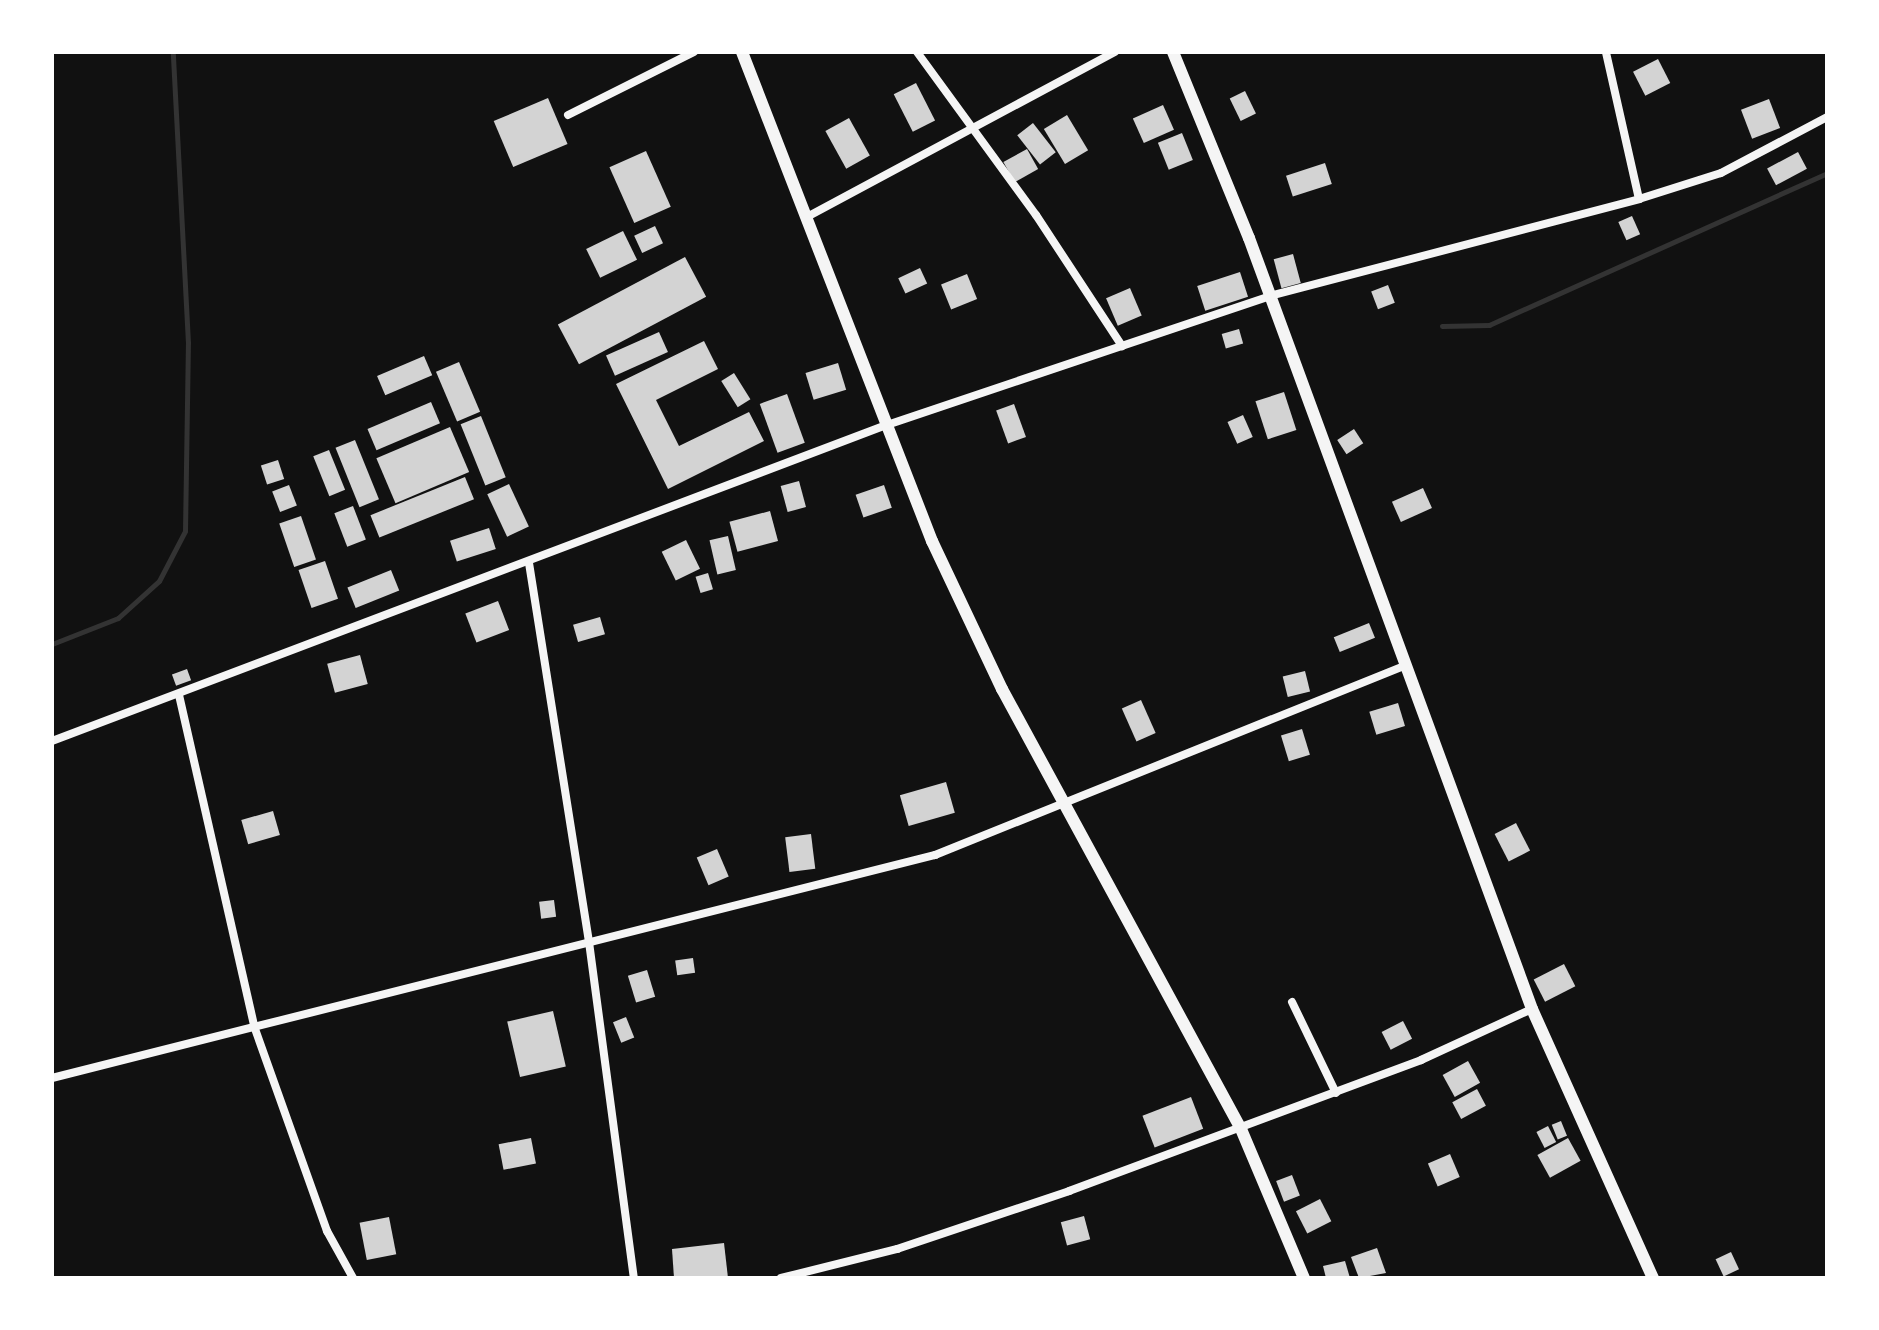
<!DOCTYPE html>
<style>
body{margin:0}
#map{position:relative;width:1879px;height:1330px;overflow:hidden;background:#111;font-family:"Archivo Narrow",sans-serif}
div>[style]{position:absolute}
[style*='--x']{left:calc(var(--x)*1px);top:calc(var(--y)*1px);width:calc(var(--w)*1px);rotate:calc(var(--a)*1deg)}
.stream>*{height:5px;margin:-2.5px;padding:0 2.5px;transform-origin:2.5px;border-radius:2.5px;background:#333}
.building>*{inset:0;background:#d3d3d3;transform-origin:0 0}
.minor>*{height:8px;margin:-4px;padding:0 4px;transform-origin:4px;border-radius:4px;background:#f5f5f5}
.tertiary>*{height:12px;margin:-6px;padding:0 6px;transform-origin:6px;border-radius:6px;background:#f5f5f5}
span{translate:-50% -50%;white-space:nowrap;text-align:center;line-height:1.15;-webkit-text-stroke:6px #fff;paint-order:stroke}
.frame{position:absolute;inset:0;border:54px solid #fff;pointer-events:none}
</style>
<div id="map">
<div class="stream">
<div style="--x:1442;--y:326;--w:47;--a:-1.2"></div>
<div style="--x:1489;--y:325;--w:371;--a:-24.2"></div>
<div style="--x:52;--y:644;--w:71;--a:-21.5"></div>
<div style="--x:118;--y:618;--w:55;--a:-42.1"></div>
<div style="--x:159;--y:581;--w:56;--a:-62.5"></div>
<div style="--x:185;--y:531;--w:188;--a:-89.1"></div>
<div style="--x:188;--y:343;--w:291;--a:-93"></div>
</div>
<div class="building">
<div style="left:1658px;top:59px;width:27px;height:28px;rotate:63deg"></div>
<div style="left:916px;top:83px;width:42px;height:25px;rotate:63deg"></div>
<div style="left:1245px;top:91px;width:25px;height:17px;rotate:64deg"></div>
<div style="left:548px;top:98px;width:50px;height:59px;rotate:67deg"></div>
<div style="left:1769px;top:99px;width:31px;height:30px;rotate:69deg"></div>
<div style="left:1163px;top:105px;width:27px;height:33px;rotate:66deg"></div>
<div style="left:1067px;top:115px;width:41px;height:27px;rotate:59deg"></div>
<div style="left:849px;top:118px;width:43px;height:27px;rotate:61deg"></div>
<div style="left:1033px;top:123px;width:37px;height:20px;rotate:52deg"></div>
<div style="left:1182px;top:133px;width:29px;height:26px;rotate:68deg"></div>
<div style="left:1027px;top:149px;width:23px;height:27px;rotate:61deg"></div>
<div style="left:646px;top:151px;width:61px;height:40px;rotate:66deg"></div>
<div style="left:1798px;top:152px;width:19px;height:35px;rotate:62deg"></div>
<div style="left:1325px;top:163px;width:22px;height:41px;rotate:72deg"></div>
<div style="left:1632px;top:216px;width:20px;height:15px;rotate:66deg"></div>
<div style="left:655px;top:226px;width:19px;height:23px;rotate:65deg"></div>
<div style="left:623px;top:231px;width:32px;height:41px;rotate:64deg"></div>
<div style="left:1293px;top:254px;width:30px;height:20px;rotate:75deg"></div>
<div style="left:685px;top:257px;width:45px;height:144px;rotate:62deg"></div>
<div style="left:920px;top:268px;width:17px;height:24px;rotate:65deg"></div>
<div style="left:1240px;top:272px;width:26px;height:45px;rotate:72deg"></div>
<div style="left:967px;top:274px;width:27px;height:28px;rotate:68deg"></div>
<div style="left:1388px;top:285px;width:19px;height:18px;rotate:69deg"></div>
<div style="left:1130px;top:288px;width:30px;height:26px;rotate:67deg"></div>
<div style="left:1239px;top:329px;width:15px;height:18px;rotate:74deg"></div>
<div style="left:659px;top:332px;width:22px;height:58px;rotate:66deg"></div>
<div style="clip-path:polygon(704px 341px,718px 369px,656px 400px,679px 446px,749px 412px,764px 441px,668px 489px,616px 384px)"></div>
<div style="left:424px;top:356px;width:21px;height:51px;rotate:67deg"></div>
<div style="left:459px;top:362px;width:54px;height:25px;rotate:67deg"></div>
<div style="left:838px;top:363px;width:28px;height:34px;rotate:73deg"></div>
<div style="left:734px;top:373px;width:31px;height:15px;rotate:58deg"></div>
<div style="left:1284px;top:392px;width:40px;height:30px;rotate:72deg"></div>
<div style="left:787px;top:394px;width:52px;height:29px;rotate:70deg"></div>
<div style="left:431px;top:402px;width:23px;height:69px;rotate:67deg"></div>
<div style="left:1014px;top:404px;width:35px;height:19px;rotate:70deg"></div>
<div style="left:1243px;top:415px;width:24px;height:17px;rotate:66deg"></div>
<div style="left:481px;top:416px;width:66px;height:22px;rotate:68deg"></div>
<div style="left:450px;top:427px;width:49px;height:80px;rotate:67deg"></div>
<div style="left:1354px;top:429px;width:17px;height:20px;rotate:57deg"></div>
<div style="left:355px;top:440px;width:64px;height:21px;rotate:68deg"></div>
<div style="left:329px;top:450px;width:43px;height:17px;rotate:68deg"></div>
<div style="left:278px;top:460px;width:20px;height:18px;rotate:72deg"></div>
<div style="left:465px;top:477px;width:24px;height:102px;rotate:68deg"></div>
<div style="left:799px;top:481px;width:27px;height:19px;rotate:75deg"></div>
<div style="left:509px;top:484px;width:47px;height:24px;rotate:65deg"></div>
<div style="left:289px;top:485px;width:22px;height:18px;rotate:69deg"></div>
<div style="left:884px;top:485px;width:24px;height:30px;rotate:71deg"></div>
<div style="left:1423px;top:488px;width:22px;height:34px;rotate:66deg"></div>
<div style="left:353px;top:506px;width:36px;height:20px;rotate:69deg"></div>
<div style="left:770px;top:511px;width:31px;height:42px;rotate:75deg"></div>
<div style="left:301px;top:516px;width:46px;height:23px;rotate:71deg"></div>
<div style="left:489px;top:528px;width:22px;height:41px;rotate:72deg"></div>
<div style="left:728px;top:536px;width:35px;height:19px;rotate:77deg"></div>
<div style="left:686px;top:540px;width:32px;height:27px;rotate:64deg"></div>
<div style="left:325px;top:561px;width:40px;height:28px;rotate:71deg"></div>
<div style="left:391px;top:570px;width:22px;height:47px;rotate:68deg"></div>
<div style="left:708px;top:573px;width:17px;height:13px;rotate:73deg"></div>
<div style="left:498px;top:601px;width:31px;height:35px;rotate:69deg"></div>
<div style="left:600px;top:617px;width:18px;height:28px;rotate:74deg"></div>
<div style="left:1369px;top:623px;width:16px;height:38px;rotate:68deg"></div>
<div style="left:360px;top:655px;width:30px;height:34px;rotate:75deg"></div>
<div style="left:187px;top:669px;width:12px;height:16px;rotate:70deg"></div>
<div style="left:1305px;top:671px;width:21px;height:23px;rotate:76deg"></div>
<div style="left:1141px;top:700px;width:36px;height:21px;rotate:66deg"></div>
<div style="left:1398px;top:703px;width:24px;height:30px;rotate:73deg"></div>
<div style="left:1302px;top:729px;width:27px;height:22px;rotate:73deg"></div>
<div style="left:946px;top:782px;width:32px;height:48px;rotate:74deg"></div>
<div style="left:273px;top:811px;width:25px;height:33px;rotate:74deg"></div>
<div style="left:1516px;top:823px;width:31px;height:24px;rotate:63deg"></div>
<div style="left:811px;top:834px;width:35px;height:26px;rotate:83deg"></div>
<div style="left:717px;top:849px;width:30px;height:22px;rotate:67deg"></div>
<div style="left:554px;top:900px;width:17px;height:15px;rotate:83deg"></div>
<div style="left:693px;top:958px;width:15px;height:18px;rotate:82deg"></div>
<div style="left:1564px;top:964px;width:25px;height:34px;rotate:63deg"></div>
<div style="left:647px;top:970px;width:28px;height:20px;rotate:73deg"></div>
<div style="left:553px;top:1011px;width:57px;height:47px;rotate:77deg"></div>
<div style="left:626px;top:1017px;width:22px;height:14px;rotate:68deg"></div>
<div style="left:1403px;top:1021px;width:20px;height:24px;rotate:63deg"></div>
<div style="left:1468px;top:1061px;width:25px;height:29px;rotate:61deg"></div>
<div style="left:1477px;top:1089px;width:19px;height:28px;rotate:62deg"></div>
<div style="left:1191px;top:1097px;width:34px;height:52px;rotate:69deg"></div>
<div style="left:1561px;top:1121px;width:16px;height:10px;rotate:68deg"></div>
<div style="left:1548px;top:1126px;width:18px;height:13px;rotate:63deg"></div>
<div style="left:531px;top:1138px;width:26px;height:33px;rotate:79deg"></div>
<div style="left:1568px;top:1138px;width:26px;height:35px;rotate:61deg"></div>
<div style="left:1450px;top:1154px;width:25px;height:24px;rotate:67deg"></div>
<div style="left:1292px;top:1175px;width:22px;height:17px;rotate:69deg"></div>
<div style="left:1320px;top:1199px;width:25px;height:27px;rotate:63deg"></div>
<div style="left:1084px;top:1216px;width:24px;height:24px;rotate:75deg"></div>
<div style="left:389px;top:1217px;width:38px;height:30px;rotate:79deg"></div>
<div style="clip-path:polygon(724px 1243px,728px 1278px,674px 1278px,672px 1249px)"></div>
<div style="clip-path:polygon(1377px 1248px,1386px 1273px,1359px 1278px,1351px 1257px)"></div>
<div style="left:1731px;top:1252px;width:19px;height:17px;rotate:65deg"></div>
<div style="clip-path:polygon(1345px 1261px,1350px 1278px,1326px 1278px,1323px 1266px)"></div>
</div>
<div class="minor">
<div style="--x:917;--y:52;--w:202;--a:53.9"></div>
<div style="--x:1036;--y:215;--w:157;--a:56.7"></div>
<div style="--x:568;--y:115;--w:141;--a:-26.6"></div>
<div style="--x:1639;--y:199;--w:86;--a:-17.6"></div>
<div style="--x:1721;--y:173;--w:120;--a:-27.8"></div>
<div style="--x:805;--y:218;--w:352;--a:-28.2"></div>
<div style="--x:529;--y:563;--w:384;--a:81"></div>
<div style="--x:589;--y:942;--w:339;--a:82.4"></div>
<div style="--x:179;--y:695;--w:339;--a:77.2"></div>
<div style="--x:254;--y:1026;--w:218;--a:70.4"></div>
<div style="--x:327;--y:1231;--w:54;--a:61"></div>
<div style="--x:52;--y:741;--w:890;--a:-20.74"></div>
<div style="--x:884;--y:426;--w:407;--a:-18.6"></div>
<div style="--x:1270;--y:296;--w:382;--a:-14.7"></div>
<div style="--x:1639;--y:199;--w:151;--a:-102.7"></div>
<div style="--x:1292;--y:1002;--w:101;--a:64.2"></div>
<div style="--x:52;--y:1078;--w:911;--a:-14.17"></div>
<div style="--x:935;--y:855;--w:506;--a:-21.95"></div>
<div style="--x:781;--y:1278;--w:120;--a:-14"></div>
<div style="--x:897;--y:1249;--w:182;--a:-18.6"></div>
<div style="--x:1069;--y:1191;--w:376;--a:-20.4"></div>
<div style="--x:1421;--y:1060;--w:122;--a:-24.7"></div>
</div>
<div class="tertiary">
<div style="--x:742;--y:52;--w:525;--a:68.77"></div>
<div style="--x:932;--y:541;--w:164;--a:64.7"></div>
<div style="--x:1002;--y:689;--w:501;--a:61.49"></div>
<div style="--x:1241;--y:1129;--w:162;--a:67.1"></div>
<div style="--x:1173;--y:52;--w:201;--a:67.8"></div>
<div style="--x:1249;--y:238;--w:821;--a:69.84"></div>
<div style="--x:1532;--y:1009;--w:295;--a:65.8"></div>
</div>
<div class="frame"></div>
</div>
